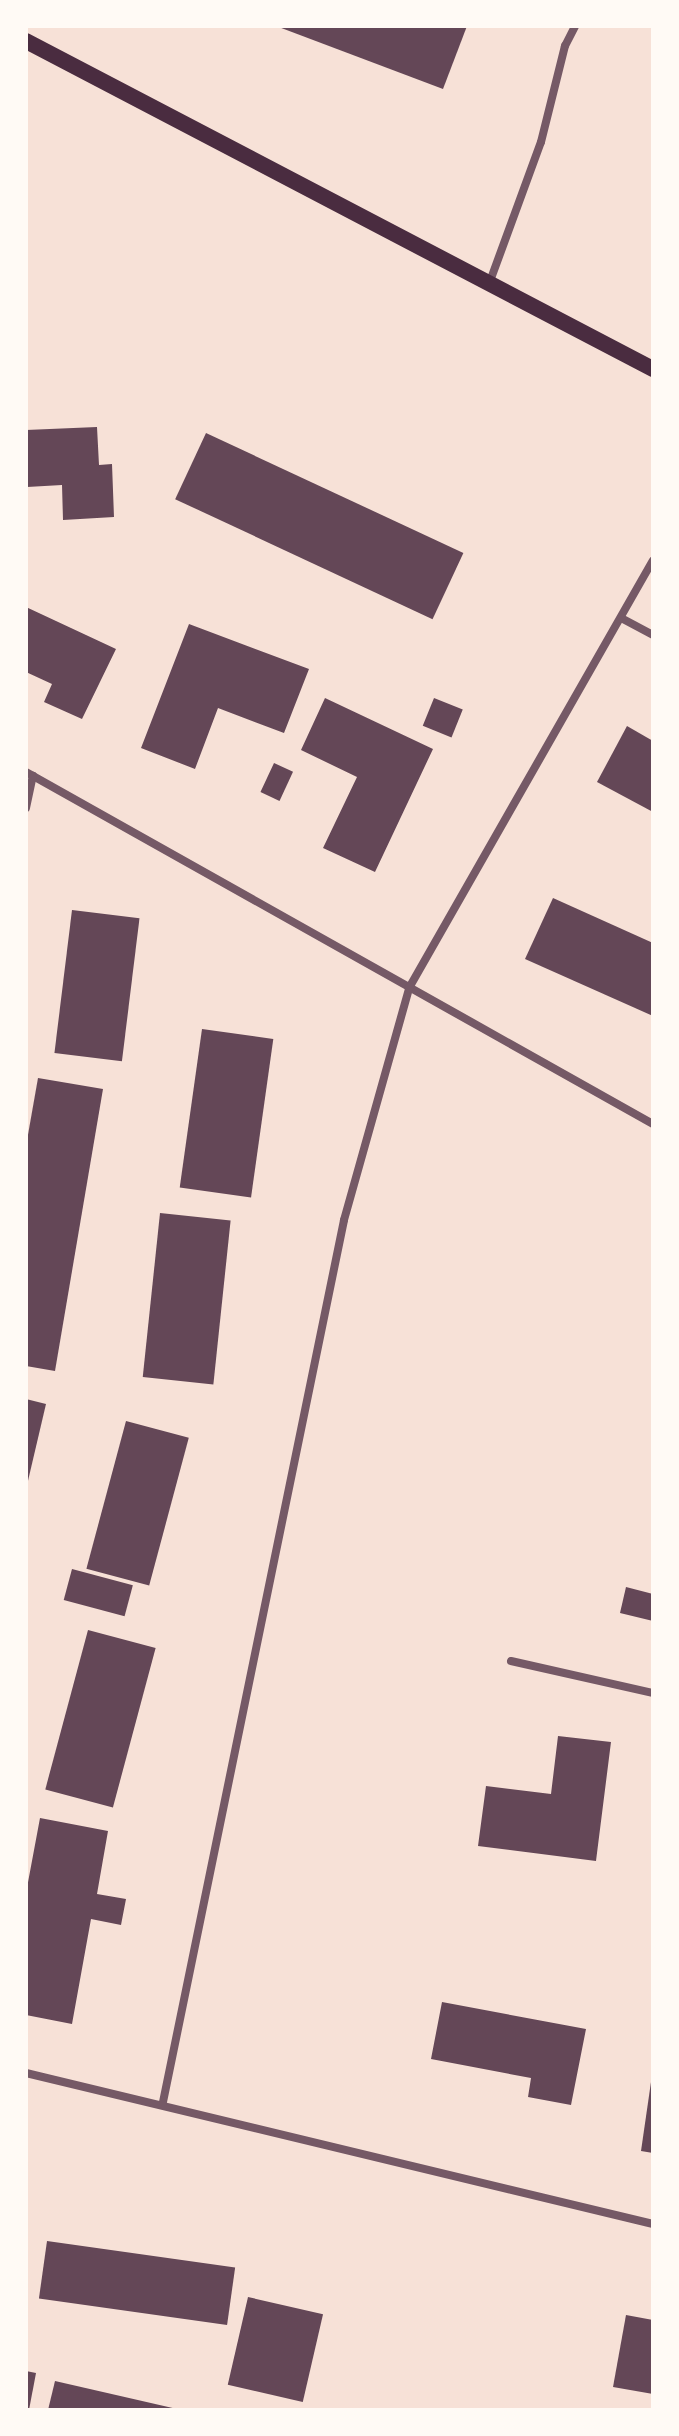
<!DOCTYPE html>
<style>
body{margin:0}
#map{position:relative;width:679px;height:2436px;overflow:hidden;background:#f7e1d7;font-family:Jost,sans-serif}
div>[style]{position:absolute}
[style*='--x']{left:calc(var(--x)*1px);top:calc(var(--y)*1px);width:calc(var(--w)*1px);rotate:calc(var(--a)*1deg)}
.building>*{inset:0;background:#644757;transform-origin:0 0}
.minor>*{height:8px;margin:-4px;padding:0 4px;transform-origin:4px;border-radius:4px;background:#755966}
.secondary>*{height:16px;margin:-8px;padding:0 8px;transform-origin:8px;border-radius:8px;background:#4a2c40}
span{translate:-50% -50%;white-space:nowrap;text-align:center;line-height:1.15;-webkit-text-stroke:7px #fffaf5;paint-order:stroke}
.frame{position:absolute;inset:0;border:28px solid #fffaf5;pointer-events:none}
</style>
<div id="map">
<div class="building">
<div style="clip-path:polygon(276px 26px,467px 26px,443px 89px)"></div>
<div style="clip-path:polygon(97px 427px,99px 465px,112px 464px,114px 517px,63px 520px,62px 485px,27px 487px,26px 430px)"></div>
<div style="left:206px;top:433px;width:284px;height:73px;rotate:25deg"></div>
<div style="clip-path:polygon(26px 607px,116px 649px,82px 719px,44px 702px,52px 684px,26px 672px)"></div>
<div style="clip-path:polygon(189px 624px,309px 669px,284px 733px,218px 708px,195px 769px,141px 748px)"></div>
<div style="clip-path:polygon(325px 698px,433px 749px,375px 872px,323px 848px,357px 777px,301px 750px)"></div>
<div style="left:434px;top:698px;width:31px;height:30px;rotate:22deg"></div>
<div style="clip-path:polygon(627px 726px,653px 741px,653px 812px,597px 782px)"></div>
<div style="left:274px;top:763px;width:21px;height:32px;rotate:25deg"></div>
<div style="clip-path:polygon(553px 898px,653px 943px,653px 1016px,525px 959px)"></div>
<div style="left:72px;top:910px;width:68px;height:144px;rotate:7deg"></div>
<div style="left:202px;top:1029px;width:72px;height:160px;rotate:8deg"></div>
<div style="clip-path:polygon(38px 1078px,103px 1089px,55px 1371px,26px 1366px,26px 1146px)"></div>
<div style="left:160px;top:1213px;width:71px;height:165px;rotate:6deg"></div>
<div style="clip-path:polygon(26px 1399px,46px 1404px,27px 1485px,26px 1485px)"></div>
<div style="left:126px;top:1421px;width:65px;height:153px;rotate:15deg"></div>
<div style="left:72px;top:1569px;width:63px;height:32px;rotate:15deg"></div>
<div style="clip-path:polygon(626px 1587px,653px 1594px,653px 1621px,620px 1613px)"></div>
<div style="left:88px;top:1630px;width:70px;height:165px;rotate:15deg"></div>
<div style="clip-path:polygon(558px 1736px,611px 1742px,596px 1861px,478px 1846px,486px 1786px,551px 1794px)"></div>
<div style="clip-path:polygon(40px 1818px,108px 1831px,97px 1894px,126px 1899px,121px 1925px,91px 1919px,72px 2024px,26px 2015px,26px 1893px)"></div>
<div style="clip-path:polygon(442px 2002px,586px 2029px,571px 2105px,528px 2097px,531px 2078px,431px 2059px)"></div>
<div style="clip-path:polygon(651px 2082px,653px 2082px,653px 2153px,641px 2151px)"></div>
<div style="left:47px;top:2241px;width:190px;height:58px;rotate:8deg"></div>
<div style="left:248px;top:2297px;width:77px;height:90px;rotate:13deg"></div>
<div style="clip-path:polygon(626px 2315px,653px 2320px,653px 2394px,613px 2387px)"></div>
<div style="clip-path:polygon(26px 2371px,36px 2373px,29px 2410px,26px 2410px)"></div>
<div style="clip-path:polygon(55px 2381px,177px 2409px,177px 2410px,48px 2410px)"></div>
</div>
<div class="minor">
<div style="--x:489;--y:284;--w:151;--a:-69.9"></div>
<div style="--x:541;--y:142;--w:99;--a:-76"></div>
<div style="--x:565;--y:46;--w:22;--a:-63"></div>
<div style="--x:623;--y:619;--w:34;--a:28"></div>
<div style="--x:26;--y:772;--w:719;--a:29.31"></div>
<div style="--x:26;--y:808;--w:33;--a:-78"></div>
<div style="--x:511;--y:1661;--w:146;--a:12.7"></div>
<div style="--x:26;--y:2073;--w:645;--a:13.54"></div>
<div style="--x:163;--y:2102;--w:900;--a:-78.4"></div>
<div style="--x:344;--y:1220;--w:241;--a:-74.3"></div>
<div style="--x:409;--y:988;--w:492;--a:-60.3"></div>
</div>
<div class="secondary">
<div style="--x:26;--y:41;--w:708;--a:27.62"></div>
</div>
<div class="frame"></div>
</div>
